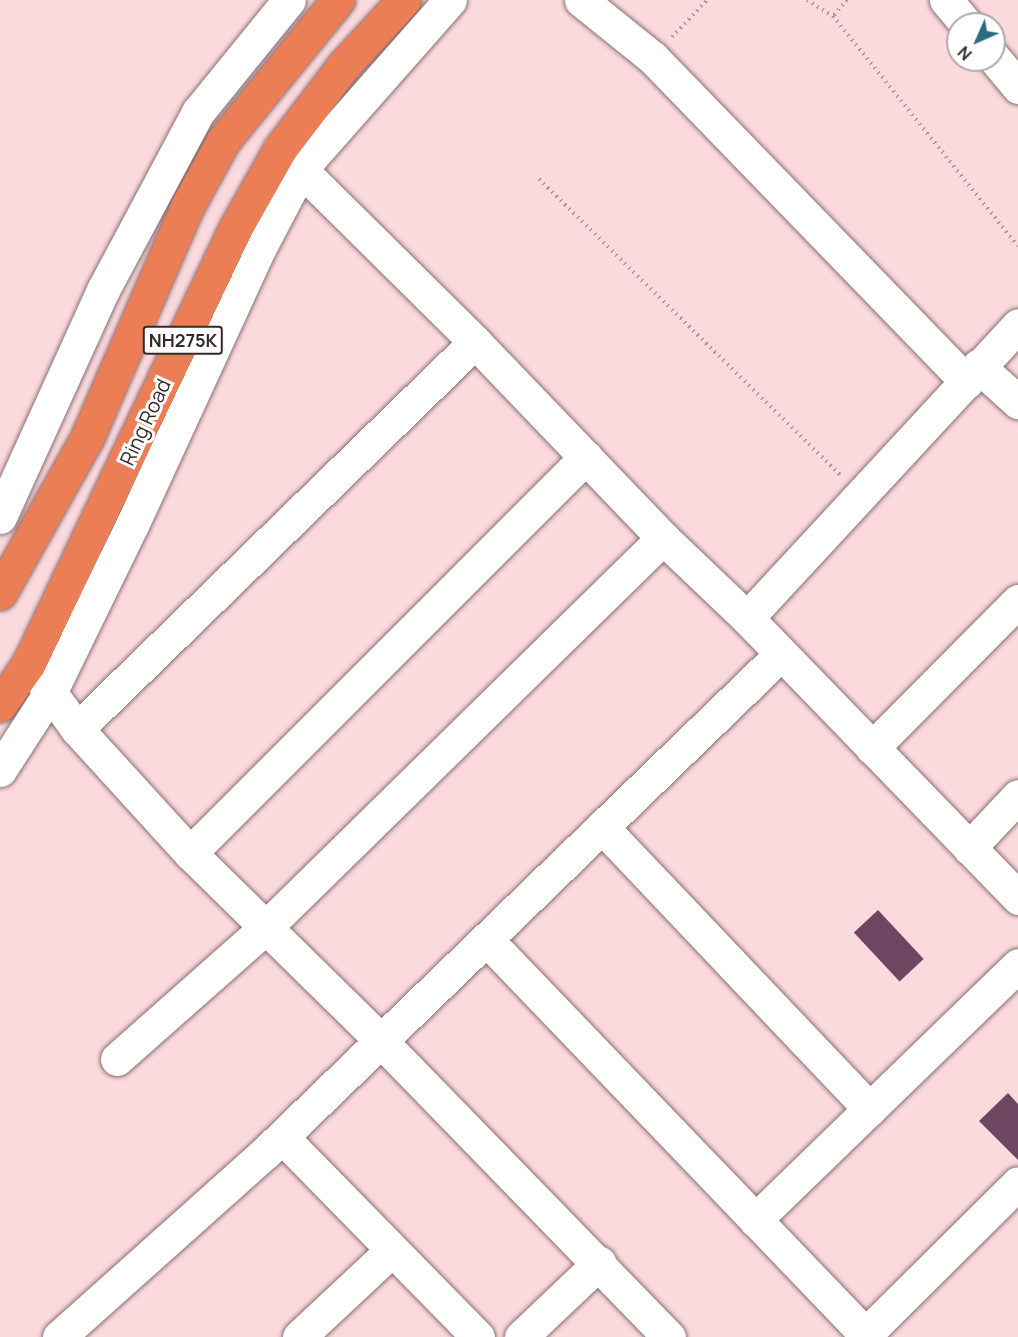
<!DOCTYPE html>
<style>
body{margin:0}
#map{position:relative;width:1018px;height:1337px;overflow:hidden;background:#fbdade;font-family:Manrope,sans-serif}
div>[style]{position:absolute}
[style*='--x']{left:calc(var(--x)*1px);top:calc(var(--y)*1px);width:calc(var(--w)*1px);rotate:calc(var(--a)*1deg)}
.building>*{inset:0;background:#704562;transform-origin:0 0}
.path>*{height:4px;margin-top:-2px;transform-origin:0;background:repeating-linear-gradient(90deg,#ae9598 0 1.5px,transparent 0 6px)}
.roads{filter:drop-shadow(0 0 2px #8b6e72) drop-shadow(0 0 2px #8b6e72)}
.minor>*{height:33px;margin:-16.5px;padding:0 16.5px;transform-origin:16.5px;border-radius:16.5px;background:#fff}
.highway>*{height:33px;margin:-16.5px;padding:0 16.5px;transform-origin:16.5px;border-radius:16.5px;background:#ec7e56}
span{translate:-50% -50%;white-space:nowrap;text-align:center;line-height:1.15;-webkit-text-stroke:6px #fff;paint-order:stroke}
.shield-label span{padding:2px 4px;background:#fff;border:2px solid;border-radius:4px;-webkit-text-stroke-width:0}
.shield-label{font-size:18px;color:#35282a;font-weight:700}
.street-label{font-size:20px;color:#35282a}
.north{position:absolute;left:946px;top:12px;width:60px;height:60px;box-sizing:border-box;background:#fff;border:2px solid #aea9aa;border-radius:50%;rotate:225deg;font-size:16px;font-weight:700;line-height:24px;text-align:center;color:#35282a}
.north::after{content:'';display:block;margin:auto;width:21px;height:27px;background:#2a6d7e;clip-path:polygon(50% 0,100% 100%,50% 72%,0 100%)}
</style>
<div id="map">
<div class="building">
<div style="left:878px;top:910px;width:67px;height:33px;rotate:47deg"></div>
<div style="clip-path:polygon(1008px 1093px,1018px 1104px,1018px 1160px,979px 1121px)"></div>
</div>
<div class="path">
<div style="--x:807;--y:0;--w:31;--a:32"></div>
<div style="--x:847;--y:0;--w:21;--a:131"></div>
<div style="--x:833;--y:16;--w:295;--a:51.2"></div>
<div style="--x:672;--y:37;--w:51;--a:-46.6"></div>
<div style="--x:539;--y:179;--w:424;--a:44.5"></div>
</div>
<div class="roads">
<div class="minor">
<div style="--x:581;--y:0;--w:92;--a:38.9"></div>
<div style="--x:653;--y:58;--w:451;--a:45.9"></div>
<div style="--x:946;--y:0;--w:31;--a:50"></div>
<div style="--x:994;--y:58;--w:38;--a:50"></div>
<div style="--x:280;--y:149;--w:274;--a:44.7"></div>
<div style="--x:475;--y:342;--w:272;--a:46.2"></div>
<div style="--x:663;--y:538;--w:116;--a:43.6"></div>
<div style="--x:747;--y:618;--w:390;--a:45.9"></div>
<div style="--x:978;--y:366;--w:54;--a:42"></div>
<div style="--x:0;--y:517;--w:249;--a:-65.6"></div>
<div style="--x:103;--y:290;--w:202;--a:-61.9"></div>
<div style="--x:198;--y:112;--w:144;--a:-50.9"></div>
<div style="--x:747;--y:618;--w:399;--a:-47.2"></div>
<div style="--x:29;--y:663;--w:82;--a:54"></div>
<div style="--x:77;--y:729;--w:168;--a:47.7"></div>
<div style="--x:190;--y:853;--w:268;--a:44.5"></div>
<div style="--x:381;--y:1041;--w:413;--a:45.8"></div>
<div style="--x:77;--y:729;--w:555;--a:-44.2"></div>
<div style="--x:872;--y:748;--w:207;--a:-45.2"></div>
<div style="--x:0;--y:770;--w:94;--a:-57.2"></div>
<div style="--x:51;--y:691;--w:187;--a:-64"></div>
<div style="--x:133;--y:523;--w:299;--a:-65.3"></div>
<div style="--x:258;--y:251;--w:93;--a:-62.3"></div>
<div style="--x:301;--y:169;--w:225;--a:-48.6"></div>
<div style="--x:602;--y:827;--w:389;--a:46.5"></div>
<div style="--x:969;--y:848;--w:71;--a:-46.7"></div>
<div style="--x:190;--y:853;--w:560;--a:-45"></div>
<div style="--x:486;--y:939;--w:552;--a:46.18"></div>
<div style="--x:117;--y:1059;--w:199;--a:-41.5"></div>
<div style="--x:266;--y:927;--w:556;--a:-44.42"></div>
<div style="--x:282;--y:1137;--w:280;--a:45.6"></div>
<div style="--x:755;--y:1220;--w:366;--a:-44.1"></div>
<div style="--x:59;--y:1337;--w:278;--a:-41.8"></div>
<div style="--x:266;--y:1152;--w:716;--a:-44.04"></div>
<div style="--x:299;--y:1337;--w:127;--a:-43.1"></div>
<div style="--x:521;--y:1337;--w:108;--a:-43.5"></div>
<div style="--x:863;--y:1337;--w:218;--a:-44.8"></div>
</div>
<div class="highway">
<div style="--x:0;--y:593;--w:178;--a:-60.7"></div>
<div style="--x:87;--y:438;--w:254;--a:-66.6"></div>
<div style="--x:188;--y:205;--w:73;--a:-61.3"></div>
<div style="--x:223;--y:141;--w:182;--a:-50.8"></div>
<div style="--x:0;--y:705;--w:51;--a:-55.4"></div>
<div style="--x:29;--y:663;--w:480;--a:-64.6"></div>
<div style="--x:235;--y:229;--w:92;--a:-60.6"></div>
<div style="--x:280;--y:149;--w:106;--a:-52.7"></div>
<div style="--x:344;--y:65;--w:88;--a:-47.3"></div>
</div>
</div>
<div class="shield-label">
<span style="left:183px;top:340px">NH275K</span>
</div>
<div class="street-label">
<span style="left:145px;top:422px;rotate:-65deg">Ring Road</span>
</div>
<div class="north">N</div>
</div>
